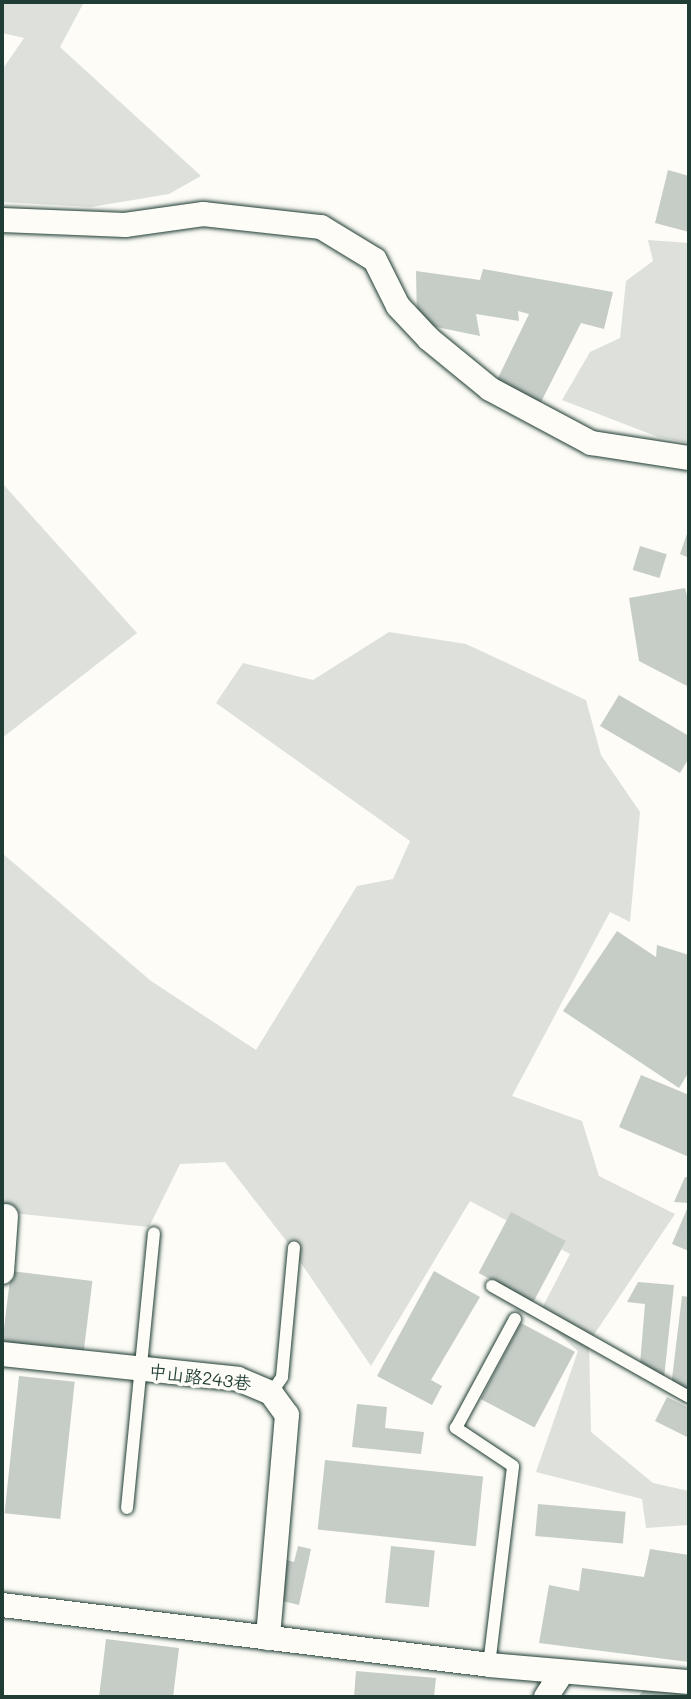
<!DOCTYPE html>
<meta charset="utf-8">
<style>
body{margin:0}
#map{position:relative;width:691px;height:1699px;overflow:hidden;background:#fdfcf7;font-family:Mali,"LXGW WenKai TC",sans-serif}
div>[style]{position:absolute}
[style*='--x']{left:calc(var(--x)*1px);top:calc(var(--y)*1px);width:calc(var(--w)*1px);rotate:calc(var(--a)*1deg)}
.green>*{inset:0;background:#dde0db}
.building>*{inset:0;background:#c6cdc7;transform-origin:0 0}
.roads{filter:drop-shadow(0 0 2px #1f3d34) drop-shadow(0 0 2px #1f3d34)}
.lane>*{height:12px;margin:-6px;padding:0 6px;transform-origin:6px;border-radius:6px;background:#fdfcf7}
.street>*{height:24px;margin:-12px;padding:0 12px;transform-origin:12px;border-radius:12px;background:#fdfcf7}
span{translate:-50% -50%;white-space:nowrap;text-align:center;line-height:1.15;-webkit-text-stroke:7px #fdfcf7;paint-order:stroke}
.street-label{font-size:18px;color:#1f3d34}
.frame{position:absolute;inset:0;border:4px solid #1f3d34;pointer-events:none}
</style>
<div id="map">
<div class="green">
<div style="clip-path:polygon(2px 2px,84px 2px,60px 47px,201px 176px,169px 194px,91px 207px,2px 202px,2px 70px,24px 38px,2px 33px)"></div>
<div style="clip-path:polygon(648px 240px,689px 243px,689px 443px,658px 437px,562px 400px,590px 352px,620px 338px,626px 281px,653px 261px)"></div>
<div style="clip-path:polygon(2px 483px,137px 633px,2px 738px)"></div>
<div style="clip-path:polygon(389px 632px,466px 644px,586px 700px,601px 755px,640px 812px,630px 922px,610px 912px,512px 1096px,582px 1121px,599px 1176px,675px 1214px,589px 1342px,591px 1432px,653px 1483px,689px 1491px,689px 1525px,646px 1528px,642px 1499px,536px 1472px,578px 1351px,538px 1316px,570px 1254px,470px 1201px,371px 1366px,284px 1238px,225px 1162px,180px 1164px,149px 1227px,2px 1212px,2px 853px,151px 981px,256px 1050px,357px 886px,393px 879px,410px 841px,216px 703px,243px 663px,313px 680px)"></div>
</div>
<div class="building">
<div style="clip-path:polygon(668px 170px,689px 176px,689px 232px,655px 223px)"></div>
<div style="clip-path:polygon(483px 269px,613px 292px,604px 329px,581px 323px,540px 404px,496px 382px,529px 314px,518px 311px,519px 321px,476px 314px,480px 336px,417px 323px,416px 271px,480px 280px)"></div>
<div style="clip-path:polygon(689px 528px,689px 558px,680px 554px)"></div>
<div style="left:640px;top:546px;width:28px;height:25px;rotate:17deg"></div>
<div style="clip-path:polygon(685px 588px,689px 603px,689px 687px,639px 661px,629px 598px)"></div>
<div style="clip-path:polygon(619px 695px,689px 736px,689px 758px,680px 773px,600px 726px)"></div>
<div style="clip-path:polygon(617px 931px,656px 957px,657px 945px,689px 955px,689px 1072px,679px 1088px,563px 1011px)"></div>
<div style="clip-path:polygon(641px 1075px,689px 1095px,689px 1157px,619px 1127px)"></div>
<div style="clip-path:polygon(685px 1177px,689px 1177px,689px 1203px,674px 1202px)"></div>
<div style="clip-path:polygon(687px 1209px,689px 1210px,689px 1251px,672px 1244px)"></div>
<div style="left:511px;top:1212px;width:62px;height:69px;rotate:28deg"></div>
<div style="left:11px;top:1271px;width:82px;height:71px;rotate:7deg"></div>
<div style="clip-path:polygon(434px 1271px,480px 1297px,431px 1380px,442px 1386px,432px 1405px,377px 1376px)"></div>
<div style="clip-path:polygon(638px 1282px,674px 1285px,664px 1378px,639px 1376px,645px 1304px,627px 1302px)"></div>
<div style="clip-path:polygon(682px 1296px,689px 1297px,689px 1390px,671px 1387px)"></div>
<div style="left:521px;top:1323px;width:61px;height:86px;rotate:28deg"></div>
<div style="left:19px;top:1376px;width:56px;height:138px;rotate:6deg"></div>
<div style="clip-path:polygon(667px 1397px,689px 1408px,689px 1438px,655px 1421px)"></div>
<div style="clip-path:polygon(357px 1404px,387px 1407px,385px 1428px,424px 1432px,421px 1454px,352px 1447px)"></div>
<div style="left:325px;top:1460px;width:159px;height:70px;rotate:6deg"></div>
<div style="left:538px;top:1504px;width:88px;height:32px;rotate:5deg"></div>
<div style="clip-path:polygon(298px 1546px,311px 1549px,299px 1605px,274px 1599px,283px 1559px,294px 1562px)"></div>
<div style="left:391px;top:1546px;width:44px;height:57px;rotate:6deg"></div>
<div style="clip-path:polygon(650px 1549px,689px 1555px,689px 1662px,539px 1643px,549px 1585px,579px 1591px,582px 1568px,644px 1577px)"></div>
<div style="clip-path:polygon(106px 1639px,179px 1648px,173px 1697px,99px 1697px)"></div>
<div style="clip-path:polygon(356px 1671px,436px 1678px,434px 1697px,354px 1697px)"></div>
<div style="clip-path:polygon(645px 1688px,689px 1689px,689px 1697px,638px 1697px)"></div>
</div>
<div class="roads">
<div class="lane">
<div style="--x:492;--y:1286;--w:226;--a:29.4"></div>
<div style="--x:271;--y:1393;--w:19;--a:-55"></div>
<div style="--x:282;--y:1377;--w:130;--a:-84.7"></div>
<div style="--x:127;--y:1508;--w:276;--a:-84.4"></div>
<div style="--x:489;--y:1665;--w:200;--a:-83.1"></div>
<div style="--x:513;--y:1466;--w:69;--a:-146.3"></div>
<div style="--x:456;--y:1428;--w:124;--a:-61.6"></div>
</div>
<div class="street">
<div style="--x:2;--y:220;--w:123;--a:2.3"></div>
<div style="--x:125;--y:225;--w:79;--a:-8"></div>
<div style="--x:203;--y:214;--w:119;--a:6.3"></div>
<div style="--x:321;--y:227;--w:63;--a:31.4"></div>
<div style="--x:375;--y:260;--w:51;--a:63.4"></div>
<div style="--x:398;--y:306;--w:45;--a:46.8"></div>
<div style="--x:429;--y:339;--w:79;--a:39.3"></div>
<div style="--x:490;--y:389;--w:115;--a:28.1"></div>
<div style="--x:591;--y:443;--w:99;--a:8.7"></div>
<div style="--x:2;--y:1272;--w:56;--a:-85.9"></div>
<div style="--x:2;--y:1354;--w:237;--a:6"></div>
<div style="--x:238;--y:1379;--w:36;--a:23"></div>
<div style="--x:271;--y:1393;--w:27;--a:54"></div>
<div style="--x:287;--y:1415;--w:224;--a:94.9"></div>
<div style="--x:2;--y:1605;--w:491;--a:7"></div>
<div style="--x:489;--y:1665;--w:201;--a:4.9"></div>
<div style="--x:546;--y:1697;--w:30;--a:-57"></div>
</div>
</div>
<div class="street-label">
<span style="left:200px;top:1377px;rotate:7deg">中山路243巷</span>
</div>
<div class="frame"></div>
</div>
